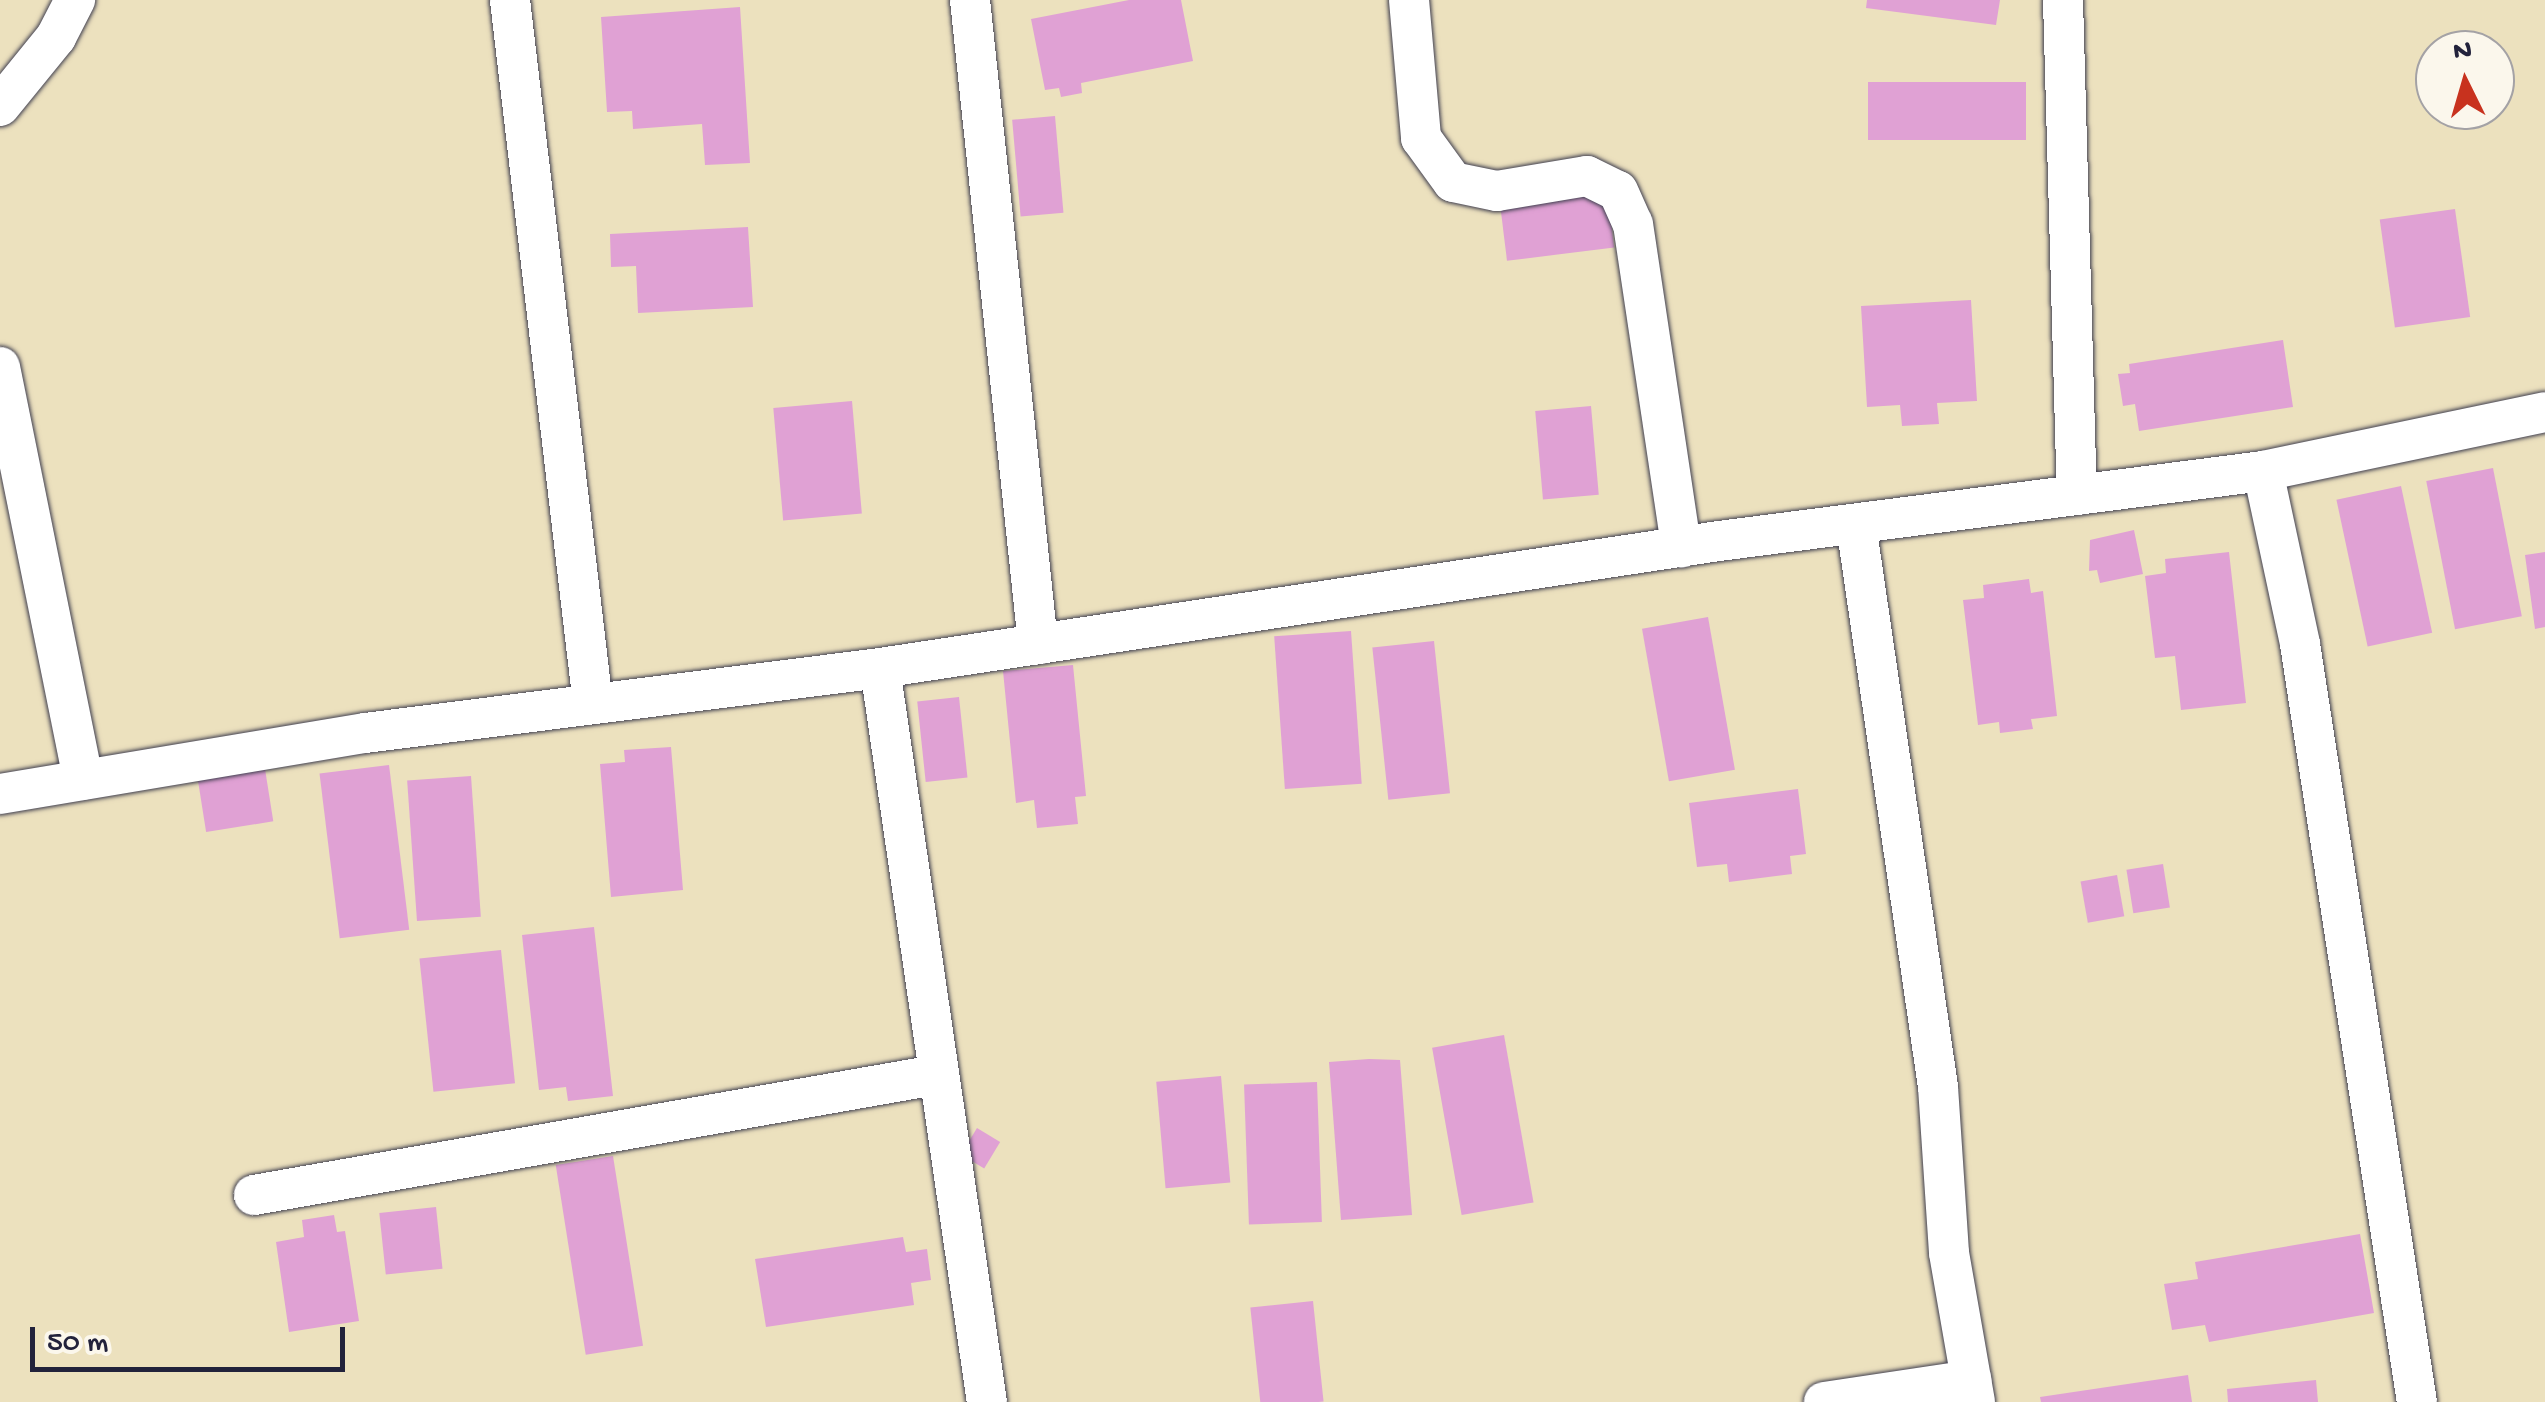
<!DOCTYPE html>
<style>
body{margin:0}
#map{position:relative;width:2545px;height:1402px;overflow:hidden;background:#ece1be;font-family:"Gochi Hand",sans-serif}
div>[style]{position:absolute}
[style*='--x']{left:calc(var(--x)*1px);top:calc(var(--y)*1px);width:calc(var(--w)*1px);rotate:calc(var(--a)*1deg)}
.building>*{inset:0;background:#e0a1d4;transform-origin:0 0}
.roads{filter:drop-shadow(0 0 2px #403f4f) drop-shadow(0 0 2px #403f4f)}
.minor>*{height:40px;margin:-20px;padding:0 20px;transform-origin:20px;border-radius:20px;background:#fff}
span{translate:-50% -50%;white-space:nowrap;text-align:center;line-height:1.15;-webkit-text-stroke:8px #fbf7ec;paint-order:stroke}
.north{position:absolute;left:2415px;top:30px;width:100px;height:100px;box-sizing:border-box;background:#fbf7ec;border:2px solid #a4a2a5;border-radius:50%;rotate:355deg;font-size:28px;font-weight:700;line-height:40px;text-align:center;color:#22223b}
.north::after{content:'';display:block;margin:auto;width:35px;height:45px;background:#c8321e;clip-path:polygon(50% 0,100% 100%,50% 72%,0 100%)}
.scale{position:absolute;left:30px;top:1327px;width:315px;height:45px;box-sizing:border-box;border:5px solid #22223b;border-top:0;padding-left:12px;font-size:30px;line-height:35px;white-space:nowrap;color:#22223b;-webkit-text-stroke:8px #fbf7ec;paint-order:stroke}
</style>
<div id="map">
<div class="building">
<div style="clip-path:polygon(1129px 0,1181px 0,1193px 61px,1081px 83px,1082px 93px,1061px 97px,1059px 88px,1045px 90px,1031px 19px)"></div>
<div style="clip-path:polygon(1867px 0,2000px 0,1996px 25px,1866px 8px)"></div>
<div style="clip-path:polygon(740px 7px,750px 163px,705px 165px,702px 124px,633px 129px,632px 111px,607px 112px,601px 17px)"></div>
<div style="left:1868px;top:82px;width:158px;height:58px"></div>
<div style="left:1055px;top:116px;width:97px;height:43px;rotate:85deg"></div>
<div style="left:1607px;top:189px;width:59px;height:108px;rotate:83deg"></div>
<div style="left:2455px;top:209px;width:109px;height:76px;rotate:82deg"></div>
<div style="clip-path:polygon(748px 227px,753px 307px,638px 313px,636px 266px,611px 267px,610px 234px)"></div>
<div style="clip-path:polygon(1971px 300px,1977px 401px,1937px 403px,1939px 424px,1902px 426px,1900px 405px,1867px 407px,1861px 306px)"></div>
<div style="clip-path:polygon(2283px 340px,2293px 407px,2139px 431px,2135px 404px,2123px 406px,2118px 374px,2130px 373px,2129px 364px)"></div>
<div style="left:852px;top:401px;width:113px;height:79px;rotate:85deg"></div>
<div style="left:1591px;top:406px;width:89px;height:56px;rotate:85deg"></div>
<div style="left:2493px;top:468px;width:151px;height:68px;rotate:79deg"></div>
<div style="left:2401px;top:486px;width:150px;height:66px;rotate:78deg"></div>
<div style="clip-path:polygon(2134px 530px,2143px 574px,2100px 583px,2097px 570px,2089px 571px,2090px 540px)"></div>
<div style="clip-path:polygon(2229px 552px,2246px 703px,2181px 710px,2175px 656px,2155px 658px,2145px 576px,2166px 573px,2165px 559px)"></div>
<div style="clip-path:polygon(2545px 552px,2545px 627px,2535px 629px,2525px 555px)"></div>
<div style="clip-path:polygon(2029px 579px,2031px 593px,2043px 591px,2057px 716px,2031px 719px,2033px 729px,2000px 733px,1999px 722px,1978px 725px,1963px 600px,1984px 598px,1983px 585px)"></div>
<div style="left:1708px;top:617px;width:155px;height:67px;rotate:80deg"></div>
<div style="left:1351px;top:631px;width:153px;height:77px;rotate:86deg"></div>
<div style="left:1434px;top:641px;width:153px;height:62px;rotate:84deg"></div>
<div style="clip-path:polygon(1073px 665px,1086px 796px,1075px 797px,1078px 824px,1037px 828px,1034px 800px,1016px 803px,1003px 671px)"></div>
<div style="left:959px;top:697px;width:81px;height:42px;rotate:84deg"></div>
<div style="clip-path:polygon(671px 747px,683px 890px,611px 897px,600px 764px,625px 762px,624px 750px)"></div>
<div style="left:389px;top:765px;width:166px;height:70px;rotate:83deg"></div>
<div style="left:265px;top:769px;width:53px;height:68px;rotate:81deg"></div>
<div style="left:471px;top:776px;width:141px;height:64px;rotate:86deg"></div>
<div style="clip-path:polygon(1798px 789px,1806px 854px,1790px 856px,1792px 874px,1729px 882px,1727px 864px,1697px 867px,1689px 803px)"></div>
<div style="left:2163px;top:864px;width:44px;height:37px;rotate:81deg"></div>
<div style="left:2117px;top:875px;width:42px;height:37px;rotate:80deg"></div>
<div style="clip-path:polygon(594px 927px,613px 1096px,568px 1101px,566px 1087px,539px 1090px,522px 935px)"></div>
<div style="left:501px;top:950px;width:134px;height:82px;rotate:84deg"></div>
<div style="left:1504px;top:1035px;width:170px;height:73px;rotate:80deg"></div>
<div style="clip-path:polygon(1369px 1059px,1400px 1060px,1412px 1215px,1341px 1220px,1329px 1062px)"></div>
<div style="left:1221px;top:1076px;width:107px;height:65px;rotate:85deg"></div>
<div style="left:1317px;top:1082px;width:140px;height:73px;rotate:88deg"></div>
<div style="left:977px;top:1128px;width:27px;height:31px;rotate:31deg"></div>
<div style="left:613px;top:1156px;width:192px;height:58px;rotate:81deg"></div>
<div style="left:436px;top:1207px;width:62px;height:57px;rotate:84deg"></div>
<div style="clip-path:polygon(334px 1215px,337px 1232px,345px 1231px,359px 1321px,289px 1332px,276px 1242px,304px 1237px,302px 1220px)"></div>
<div style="clip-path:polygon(2360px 1234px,2374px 1313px,2209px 1342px,2205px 1325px,2172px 1330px,2164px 1284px,2198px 1279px,2195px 1262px)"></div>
<div style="clip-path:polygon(903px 1237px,906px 1252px,927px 1249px,931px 1280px,911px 1283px,914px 1305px,766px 1327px,755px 1259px)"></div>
<div style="left:1313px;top:1301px;width:101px;height:63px;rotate:84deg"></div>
<div style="clip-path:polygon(2188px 1375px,2192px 1402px,2041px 1402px,2040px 1397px)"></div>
<div style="clip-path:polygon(2316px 1380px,2318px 1402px,2228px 1402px,2227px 1389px)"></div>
</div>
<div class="roads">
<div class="minor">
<div style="--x:510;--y:0;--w:709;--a:83.28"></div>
<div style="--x:970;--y:0;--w:648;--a:83.97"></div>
<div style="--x:1409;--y:0;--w:139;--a:85"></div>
<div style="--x:1421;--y:138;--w:54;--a:54"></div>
<div style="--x:1453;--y:182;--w:45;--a:11.6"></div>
<div style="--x:1497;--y:191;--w:91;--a:-9.5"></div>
<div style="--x:1587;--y:176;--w:34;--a:26"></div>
<div style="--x:1618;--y:191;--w:36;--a:66"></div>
<div style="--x:1633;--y:224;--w:327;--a:81.5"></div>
<div style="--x:2063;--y:0;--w:495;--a:88.4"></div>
<div style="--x:0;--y:106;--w:89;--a:-50.9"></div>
<div style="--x:56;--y:37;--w:42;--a:-62.8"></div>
<div style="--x:0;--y:367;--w:421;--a:78.6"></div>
<div style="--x:2263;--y:471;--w:177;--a:77.9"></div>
<div style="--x:2300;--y:644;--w:767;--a:81.23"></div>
<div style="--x:1856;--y:524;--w:569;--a:81.71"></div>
<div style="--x:1938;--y:1087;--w:166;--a:86.2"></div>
<div style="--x:1949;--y:1253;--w:151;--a:80.1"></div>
<div style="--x:880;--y:668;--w:742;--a:81.71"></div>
<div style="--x:0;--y:794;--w:370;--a:-9.5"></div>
<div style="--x:365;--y:733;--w:519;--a:-7.19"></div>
<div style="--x:880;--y:668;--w:849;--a:-8.61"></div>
<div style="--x:1719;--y:541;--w:548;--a:-7.33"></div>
<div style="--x:2263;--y:471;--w:288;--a:-11.8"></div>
<div style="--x:254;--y:1195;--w:691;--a:-9.99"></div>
<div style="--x:1824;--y:1402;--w:149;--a:-8.5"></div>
</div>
</div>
<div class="north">N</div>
<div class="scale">50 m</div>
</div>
